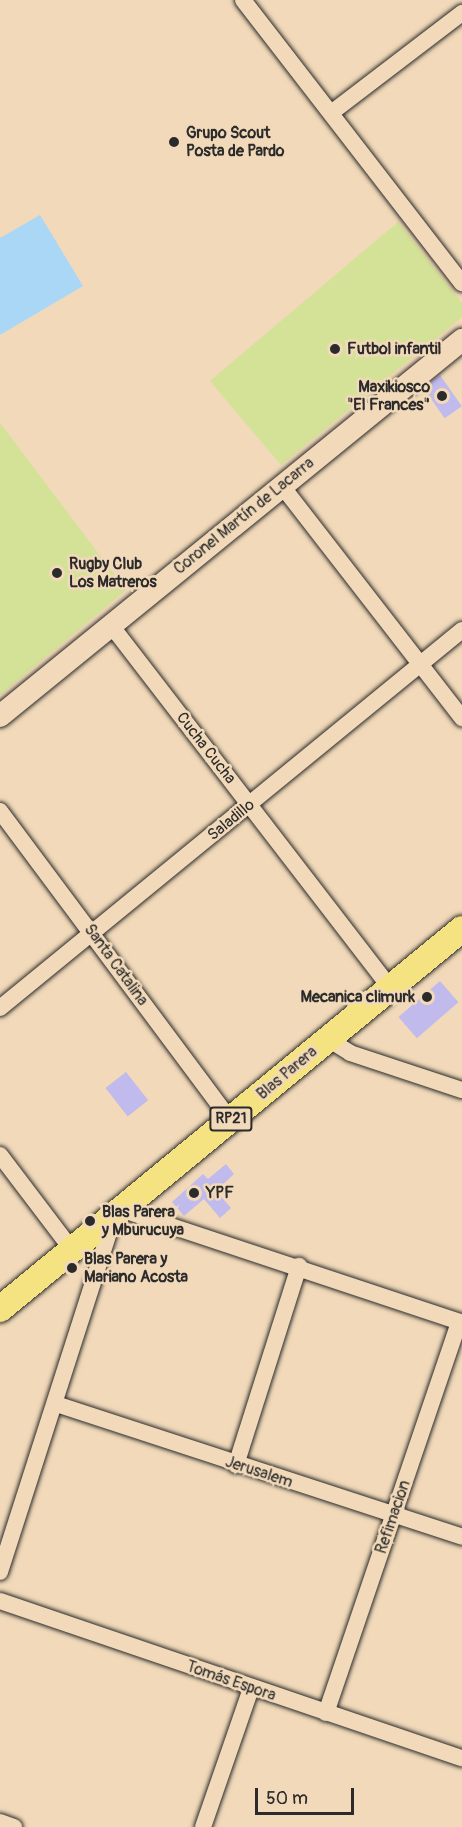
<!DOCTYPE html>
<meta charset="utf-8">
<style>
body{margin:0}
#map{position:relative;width:462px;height:1827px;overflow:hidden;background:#f1d9b9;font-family:Pangolin,sans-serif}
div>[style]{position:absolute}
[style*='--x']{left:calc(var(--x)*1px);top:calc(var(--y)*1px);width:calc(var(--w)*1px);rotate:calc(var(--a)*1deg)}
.green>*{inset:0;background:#d3e296}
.water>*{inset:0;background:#aad7f6}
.building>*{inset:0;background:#c1baec;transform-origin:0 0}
.roads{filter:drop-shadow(0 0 2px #2b2b2b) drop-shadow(0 0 2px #2b2b2b)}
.street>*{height:16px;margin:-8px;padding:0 8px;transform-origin:8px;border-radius:8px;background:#f1d9b9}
.secondary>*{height:22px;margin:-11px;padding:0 11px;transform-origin:11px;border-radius:11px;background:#f1d9b9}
.primary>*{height:26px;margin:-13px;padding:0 13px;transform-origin:13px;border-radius:13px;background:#f5e382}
.dots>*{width:16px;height:16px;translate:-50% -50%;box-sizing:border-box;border:3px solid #f1d9b9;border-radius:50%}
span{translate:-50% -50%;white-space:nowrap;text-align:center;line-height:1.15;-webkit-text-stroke:5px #f1d9b9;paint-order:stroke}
.shield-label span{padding:2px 4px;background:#f1d9b9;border:2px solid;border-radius:4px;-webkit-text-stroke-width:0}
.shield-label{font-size:15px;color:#2b2b2b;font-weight:700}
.poi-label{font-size:16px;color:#2b2b2b;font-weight:700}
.left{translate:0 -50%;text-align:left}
.right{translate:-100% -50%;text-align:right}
.street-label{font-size:16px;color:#2b2b2b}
.scale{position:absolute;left:255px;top:1788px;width:99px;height:27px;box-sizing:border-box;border:3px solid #2b2b2b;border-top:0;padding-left:8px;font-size:18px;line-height:21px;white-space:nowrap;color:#2b2b2b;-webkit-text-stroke:4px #f1d9b9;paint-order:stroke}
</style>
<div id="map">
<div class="green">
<div style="clip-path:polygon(398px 222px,462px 303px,462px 317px,281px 465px,210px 381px)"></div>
<div style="clip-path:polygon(0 423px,126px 590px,0 695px)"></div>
</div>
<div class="water">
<div style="clip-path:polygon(40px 215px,83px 286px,0 335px,0 238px)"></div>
</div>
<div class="building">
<div style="left:440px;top:375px;width:38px;height:21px;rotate:55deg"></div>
<div style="left:440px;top:981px;width:28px;height:55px;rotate:49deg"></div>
<div style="left:126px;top:1072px;width:36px;height:26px;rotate:52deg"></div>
<div style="clip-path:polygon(226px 1164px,234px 1174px,216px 1191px,231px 1208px,220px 1218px,204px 1199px,184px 1216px,172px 1202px,203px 1174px,208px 1179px)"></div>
</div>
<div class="roads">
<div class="street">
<div style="--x:243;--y:0;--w:358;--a:52.3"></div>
<div style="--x:331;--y:113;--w:165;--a:-37.4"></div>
<div style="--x:282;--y:486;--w:294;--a:52.2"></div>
<div style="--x:110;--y:624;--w:458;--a:52.4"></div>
<div style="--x:0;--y:811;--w:385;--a:53.3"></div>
<div style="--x:0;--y:1008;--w:597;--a:-39.29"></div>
<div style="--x:328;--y:1039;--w:26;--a:32"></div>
<div style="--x:350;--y:1053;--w:118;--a:18.3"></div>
<div style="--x:0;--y:1155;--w:121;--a:52.8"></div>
<div style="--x:123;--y:1210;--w:357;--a:18.4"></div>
<div style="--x:56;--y:1404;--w:427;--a:18.1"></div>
<div style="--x:236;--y:1465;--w:209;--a:-72.4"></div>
<div style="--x:0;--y:1572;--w:373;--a:-72.2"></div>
<div style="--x:0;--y:1601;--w:488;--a:18.8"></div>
<div style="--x:326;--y:1713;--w:413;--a:-71.2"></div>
<div style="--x:0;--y:1822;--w:15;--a:20"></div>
<div style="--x:203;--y:1827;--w:147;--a:-70.9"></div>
</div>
<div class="secondary">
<div style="--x:0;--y:716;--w:596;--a:-39.14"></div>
</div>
<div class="primary">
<div style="--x:0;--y:1309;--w:598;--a:-39.44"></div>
</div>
</div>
<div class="dots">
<div style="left:174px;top:142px;background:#2b2b2b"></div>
<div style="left:335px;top:349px;background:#2b2b2b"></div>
<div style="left:442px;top:396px;background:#2b2b2b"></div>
<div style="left:57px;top:573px;background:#2b2b2b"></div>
<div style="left:427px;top:997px;background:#2b2b2b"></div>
<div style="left:194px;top:1193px;background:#2b2b2b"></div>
<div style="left:90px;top:1221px;background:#2b2b2b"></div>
<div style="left:72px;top:1268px;background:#2b2b2b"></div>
</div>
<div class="shield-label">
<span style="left:231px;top:1119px">RP21</span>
</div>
<div class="poi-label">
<span class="left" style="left:186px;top:142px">Grupo Scout<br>Posta de Pardo</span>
<span class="left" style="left:347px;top:349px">Futbol infantil</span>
<span class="right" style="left:430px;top:396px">Maxikiosco<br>"El Frances"</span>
<span class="left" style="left:69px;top:573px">Rugby Club<br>Los Matreros</span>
<span class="right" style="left:415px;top:997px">Mecanica climurk</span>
<span class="left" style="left:206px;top:1193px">YPF</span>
<span class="left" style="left:102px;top:1221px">Blas Parera<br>y Mburucuya</span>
<span class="left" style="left:84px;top:1268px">Blas Parera y<br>Mariano Acosta</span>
</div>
<div class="street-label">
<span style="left:244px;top:516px;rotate:-39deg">Coronel Martín de Lacarra</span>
<span style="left:206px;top:748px;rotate:52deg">Cucha Cucha</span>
<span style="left:231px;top:820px;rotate:-39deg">Saladillo</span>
<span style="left:116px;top:965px;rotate:54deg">Santa Catalina</span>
<span style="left:287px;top:1073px;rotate:-40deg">Blas Parera</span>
<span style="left:259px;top:1472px;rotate:18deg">Jerusalem</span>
<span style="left:393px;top:1517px;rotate:-71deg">Refimacion</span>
<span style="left:231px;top:1681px;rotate:19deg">Tomás Espora</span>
</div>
<div class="scale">50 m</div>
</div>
